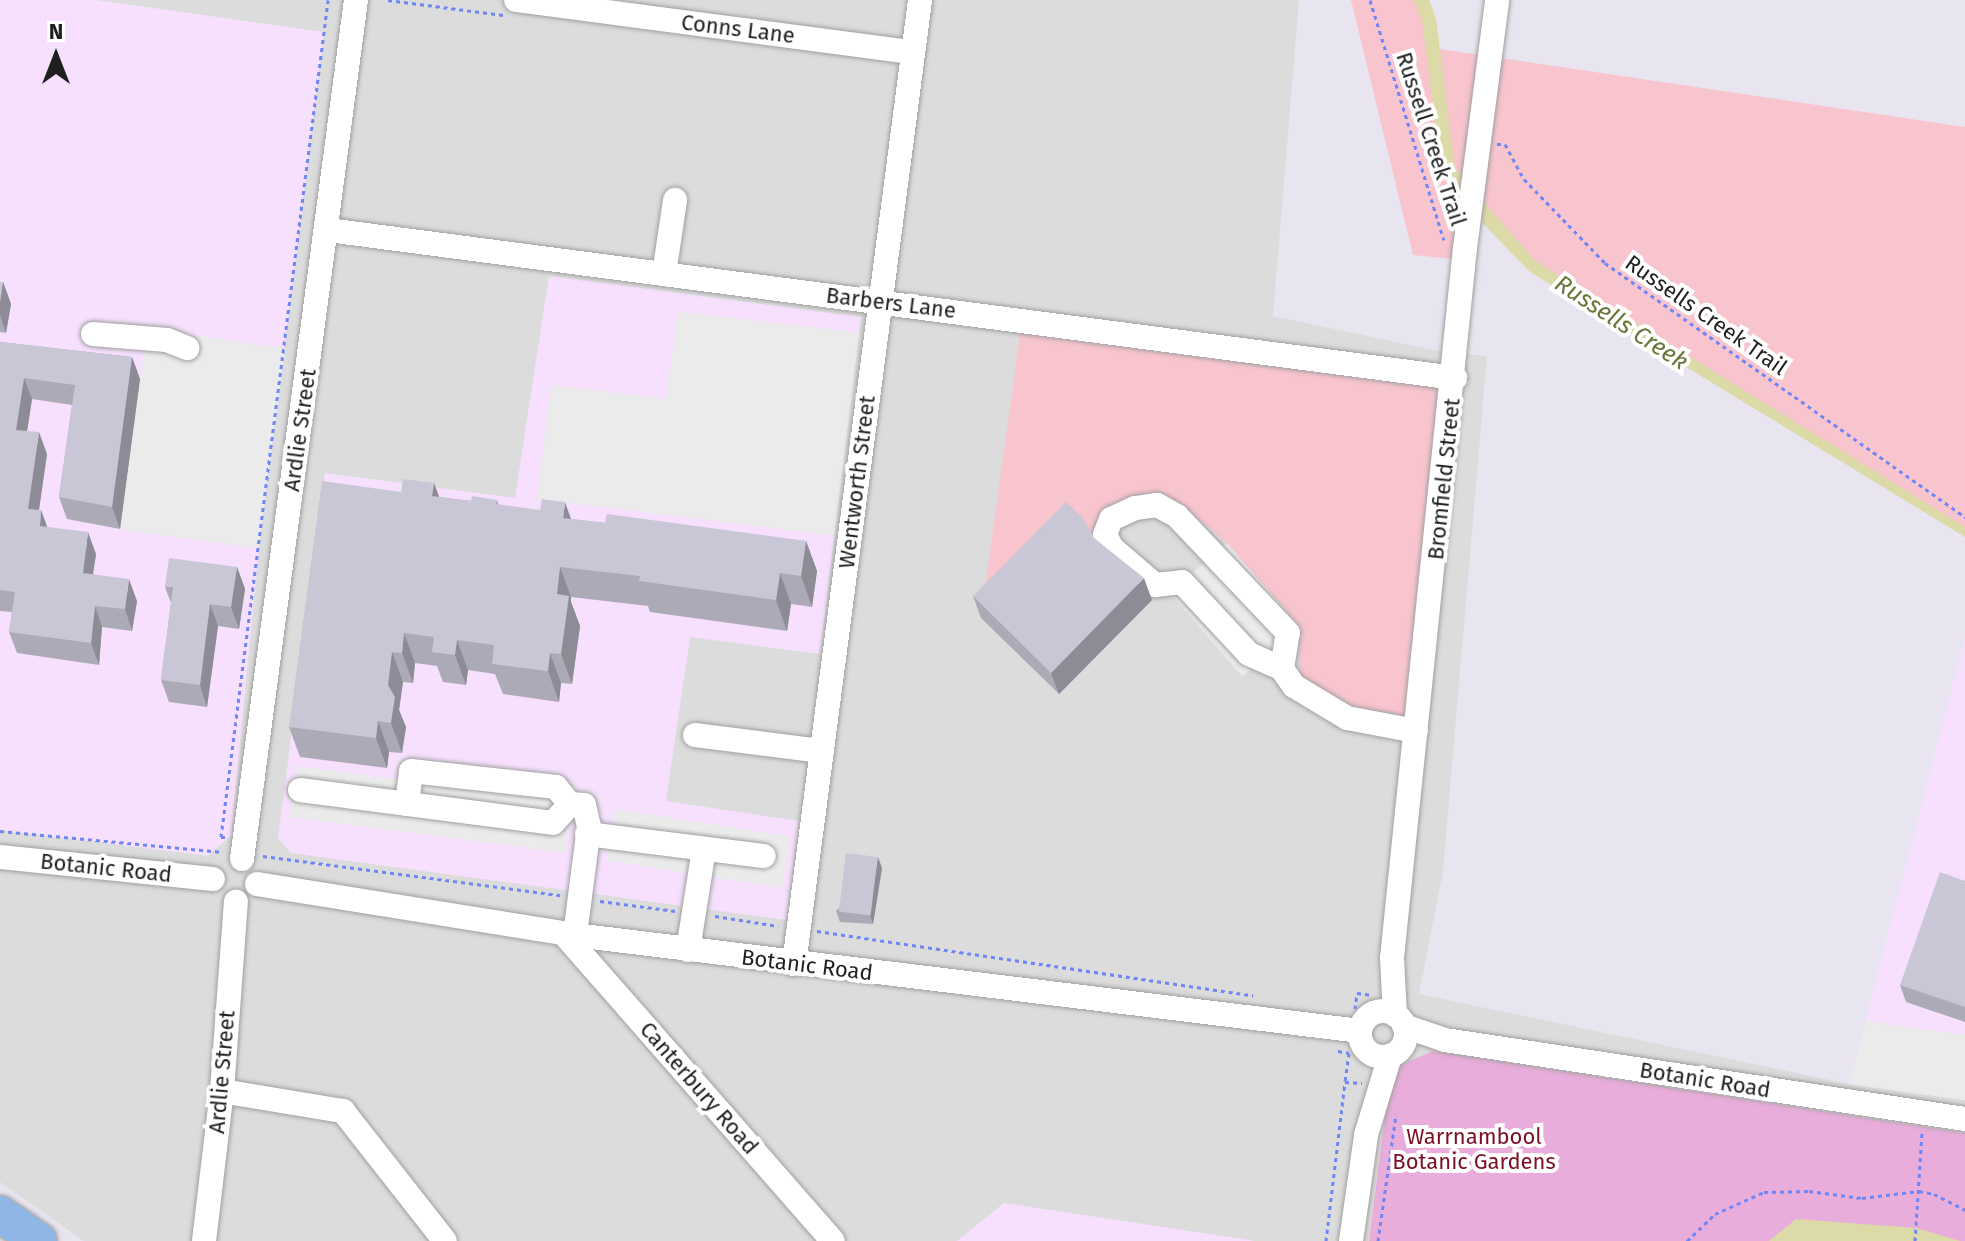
<!DOCTYPE html>
<style>
body{margin:0}
#map{position:relative;width:1965px;height:1241px;overflow:hidden;background:#e9e5f0;font-family:"Fira Sans",sans-serif}
div>[style]{position:absolute}
[style*='--x']{left:calc(var(--x)*1px);top:calc(var(--y)*1px);width:calc(var(--w)*1px);rotate:calc(var(--a)*1deg)}
.residential>*{inset:0;background:#dcdcdd}
.education>*{inset:0;background:#f6e0fe}
.grass>*{inset:0;background:#e8adda}
.park>*{inset:0;background:#f8c4ce}
.parking>*{inset:0;background:#ebebeb;transform-origin:0 0}
.water>*{inset:0;background:#dcdaa7}
.path>*{height:3px;margin-top:-1.5px;transform-origin:0;background:repeating-linear-gradient(90deg,#7086f6 0 4px,transparent 0 8px)}
.roads{filter:drop-shadow(0 0 2px #a0a0a0) drop-shadow(0 0 2px #a0a0a0)}
.minor>*{height:24px;margin:-12px;padding:0 12px;transform-origin:12px;border-radius:12px;background:#fff}
.minor>.ring{margin:-12px;padding:0;box-sizing:content-box;background:none;border:24px solid #fff;border-radius:50%}
.highway>*{height:36px;margin:-18px;padding:0 18px;transform-origin:18px;border-radius:18px;background:#8fb6e5}
.wall>*{inset:0;background:#adaab8}
.shaded-wall>*{inset:0;background:#8d8b96}
.building>*{inset:0;background:#c9c6d6;transform-origin:0 0}
span{translate:-50% -50%;white-space:nowrap;text-align:center;line-height:1.15;-webkit-text-stroke:8px #fff;paint-order:stroke}
.street-label{font-size:22px;color:#1f1f1f}
.park-label{font-size:22px;color:#7c0e23}
.water-label{font-size:24px;color:#687638;font-style:italic}
.north{position:absolute;left:16px;top:16px;width:80px;height:80px;-webkit-text-stroke:6px #fff;paint-order:stroke;rotate:0deg;font-size:22px;font-weight:700;line-height:32px;text-align:center;color:#1f1f1f}
.north::after{content:'';display:block;margin:auto;width:28px;height:36px;background:#1f1f1f;clip-path:polygon(50% 0,100% 100%,50% 72%,0 100%)}
</style>
<div id="map">
<div class="residential">
<div style="clip-path:polygon(0 0,1299px 0,1273px 316px,1443px 352px,1487px 356px,1443px 871px,1419px 994px,1849px 1084px,1965px 1100px,1965px 1241px,84px 1241px,0 1182px)"></div>
</div>
<div class="education">
<div style="clip-path:polygon(0 0,97px 0,324px 32px,259px 548px,231px 836px,208px 856px,0 830px)"></div>
<div style="clip-path:polygon(549px 276px,861px 317px,820px 654px,690px 637px,666px 801px,799px 821px,786px 920px,291px 853px,278px 838px,325px 473px,515px 498px)"></div>
<div style="clip-path:polygon(1965px 638px,1965px 1100px,1849px 1084px)"></div>
<div style="clip-path:polygon(1004px 1203px,1255px 1241px,957px 1241px)"></div>
</div>
<div class="grass">
<div style="clip-path:polygon(1433px 1051px,1965px 1133px,1965px 1241px,1369px 1241px,1390px 1077px,1398px 1066px)"></div>
</div>
<div class="park">
<div style="clip-path:polygon(1351px 0,1422px 0,1433px 48px,1965px 127px,1965px 528px,1532px 264px,1474px 189px,1464px 260px,1413px 255px)"></div>
<div style="clip-path:polygon(1022px 320px,1455px 378px,1418px 718px,1383px 716px,1335px 706px,1300px 678px,1299px 627px,1227px 543px,1185px 508px,1148px 493px,1108px 506px,1091px 539px,981px 618px)"></div>
</div>
<div class="parking">
<div style="clip-path:polygon(678px 311px,859px 333px,834px 536px,537px 499px,551px 385px,666px 399px)"></div>
<div style="left:147px;top:329px;width:140px;height:202px;rotate:8deg"></div>
<div style="left:1227px;top:543px;width:111px;height:76px;rotate:49deg"></div>
<div style="clip-path:polygon(402px 763px,574px 785px,565px 853px,290px 817px,296px 766px,399px 780px)"></div>
<div style="left:615px;top:809px;width:177px;height:52px;rotate:9deg"></div>
<div style="clip-path:polygon(1866px 1021px,1965px 1035px,1965px 1100px,1849px 1084px)"></div>
</div>
<div class="water">
<div style="clip-path:polygon(1414px 0,1429px 0,1436px 18px,1455px 168px,1535px 261px,1965px 527px,1965px 537px,1530px 272px,1463px 203px,1442px 174px,1422px 20px)"></div>
<div style="clip-path:polygon(1796px 1219px,1916px 1228px,1960px 1241px,1769px 1241px)"></div>
</div>
<div class="path">
<div style="--x:388;--y:0;--w:116;--a:7.4"></div>
<div style="--x:1370;--y:0;--w:251;--a:72.9"></div>
<div style="--x:1497;--y:144;--w:8;--a:0"></div>
<div style="--x:1505;--y:144;--w:40;--a:62"></div>
<div style="--x:1524;--y:179;--w:117;--a:46"></div>
<div style="--x:1605;--y:263;--w:441;--a:35.2"></div>
<div style="--x:0;--y:831;--w:224;--a:5.4"></div>
<div style="--x:225;--y:837;--w:4;--a:180"></div>
<div style="--x:221;--y:837;--w:844;--a:-82.71"></div>
<div style="--x:263;--y:856;--w:300;--a:7.5"></div>
<div style="--x:600;--y:901;--w:76;--a:7.6"></div>
<div style="--x:715;--y:916;--w:64;--a:9"></div>
<div style="--x:817;--y:931;--w:441;--a:8.4"></div>
<div style="--x:1355;--y:1009;--w:16;--a:-83"></div>
<div style="--x:1357;--y:993;--w:16;--a:7"></div>
<div style="--x:1338;--y:1051;--w:11;--a:10"></div>
<div style="--x:1349;--y:1053;--w:29;--a:98"></div>
<div style="--x:1345;--y:1082;--w:17;--a:3"></div>
<div style="--x:1326;--y:1241;--w:160;--a:-83.2"></div>
<div style="--x:1378;--y:1241;--w:128;--a:-81.9"></div>
<div style="--x:1687;--y:1241;--w:39;--a:-44"></div>
<div style="--x:1715;--y:1214;--w:54;--a:-24.2"></div>
<div style="--x:1764;--y:1192;--w:45;--a:-1.3"></div>
<div style="--x:1809;--y:1191;--w:53;--a:7.5"></div>
<div style="--x:1862;--y:1198;--w:57;--a:-7"></div>
<div style="--x:1919;--y:1191;--w:15;--a:11"></div>
<div style="--x:1934;--y:1194;--w:35;--a:27"></div>
<div style="--x:1915;--y:1241;--w:108;--a:-86.3"></div>
</div>
<div class="roads">
<div class="minor">
<div style="--x:516;--y:0;--w:400;--a:7.5"></div>
<div style="--x:328;--y:230;--w:1137;--a:7.48"></div>
<div style="--x:664;--y:274;--w:75;--a:-81.5"></div>
<div style="--x:93;--y:334;--w:74;--a:4.6"></div>
<div style="--x:167;--y:340;--w:22;--a:22"></div>
<div style="--x:1282;--y:669;--w:36;--a:-81"></div>
<div style="--x:1288;--y:633;--w:161;--a:-133.5"></div>
<div style="--x:1177;--y:516;--w:23;--a:-151"></div>
<div style="--x:1157;--y:505;--w:22;--a:172"></div>
<div style="--x:1135;--y:508;--w:26;--a:155"></div>
<div style="--x:1111;--y:519;--w:17;--a:111"></div>
<div style="--x:1105;--y:535;--w:15;--a:62"></div>
<div style="--x:1112;--y:548;--w:57;--a:40.7"></div>
<div style="--x:1155;--y:585;--w:27;--a:-6"></div>
<div style="--x:1182;--y:582;--w:98;--a:47.1"></div>
<div style="--x:1249;--y:654;--w:36;--a:24"></div>
<div style="--x:1282;--y:669;--w:21;--a:55"></div>
<div style="--x:1294;--y:686;--w:62;--a:31.1"></div>
<div style="--x:1347;--y:718;--w:70;--a:10.7"></div>
<div style="--x:695;--y:735;--w:128;--a:7.2"></div>
<div style="--x:300;--y:790;--w:255;--a:7.4"></div>
<div style="--x:553;--y:823;--w:25;--a:-48"></div>
<div style="--x:407;--y:804;--w:33;--a:-83"></div>
<div style="--x:411;--y:771;--w:146;--a:6.3"></div>
<div style="--x:556;--y:787;--w:22;--a:51"></div>
<div style="--x:570;--y:804;--w:14;--a:4"></div>
<div style="--x:584;--y:805;--w:23;--a:77"></div>
<div style="--x:589;--y:827;--w:109;--a:97.4"></div>
<div style="--x:587;--y:834;--w:178;--a:7.1"></div>
<div style="--x:0;--y:857;--w:214;--a:5.9"></div>
<div style="--x:242;--y:859;--w:867;--a:-82.44"></div>
<div style="--x:257;--y:884;--w:322;--a:9.1"></div>
<div style="--x:575;--y:935;--w:791;--a:6.97"></div>
<div style="--x:564;--y:934;--w:408;--a:48.8"></div>
<div style="--x:688;--y:950;--w:102;--a:-81"></div>
<div style="--x:794;--y:964;--w:972;--a:-82.55"></div>
<div class="ring" style="left:1360px;top:1011px;width:22px;height:22px"></div>
<div style="--x:1395;--y:1015;--w:57;--a:-93"></div>
<div style="--x:1392;--y:958;--w:714;--a:-84.13"></div>
<div style="--x:1465;--y:248;--w:250;--a:-82.6"></div>
<div style="--x:1404;--y:1026;--w:43;--a:18.9"></div>
<div style="--x:1445;--y:1040;--w:526;--a:8.64"></div>
<div style="--x:222;--y:1091;--w:123;--a:9.4"></div>
<div style="--x:343;--y:1111;--w:165;--a:51.9"></div>
<div style="--x:204;--y:1241;--w:151;--a:-83.2"></div>
<div style="--x:222;--y:1091;--w:190;--a:-85.8"></div>
<div style="--x:1351;--y:1241;--w:107;--a:-81.9"></div>
<div style="--x:1366;--y:1135;--w:83;--a:-73.1"></div>
</div>
<div class="highway">
<div style="--x:0;--y:1214;--w:47;--a:34.7"></div>
</div>
</div>
<div class="wall">
<div style="clip-path:polygon(0 282px,3px 282px,11px 304px,6px 333px,0 332px)"></div>
<div style="clip-path:polygon(0 342px,132px 357px,140px 379px,120px 529px,67px 519px,59px 497px,72px 405px,32px 399px,27px 431px,47px 454px,39px 510px,41px 510px,47px 527px,96px 554px,93px 574px,137px 601px,132px 631px,102px 627px,99px 665px,17px 653px,9px 632px,12px 612px,0 611px)"></div>
<div style="clip-path:polygon(434px 483px,439px 497px,471px 501px,497px 500px,499px 505px,571px 519px,605px 523px,806px 541px,817px 571px,812px 607px,791px 604px,787px 631px,650px 612px,648px 606px,571px 597px,571px 602px,580px 626px,572px 684px,561px 683px,559px 702px,503px 694px,495px 674px,468px 670px,466px 685px,443px 682px,437px 666px,415px 663px,413px 683px,403px 682px,399px 710px,406px 727px,402px 753px,389px 752px,387px 768px,300px 757px,289px 727px,401px 492px)"></div>
<div style="clip-path:polygon(1094px 538px,1152px 600px,1059px 694px,981px 618px,973px 596px)"></div>
<div style="clip-path:polygon(237px 567px,245px 589px,239px 629px,218px 626px,207px 707px,169px 702px,161px 680px,171px 603px,165px 587px)"></div>
<div style="clip-path:polygon(882px 868px,873px 924px,840px 922px,836px 911px)"></div>
<div style="clip-path:polygon(1965px 881px,1965px 1022px,1906px 1002px,1900px 985px)"></div>
</div>
<div class="shaded-wall">
<div style="clip-path:polygon(3px 282px,11px 304px,6px 333px,0 315px,0 302px)"></div>
<div style="clip-path:polygon(132px 357px,140px 379px,120px 529px,112px 507px)"></div>
<div style="clip-path:polygon(24px 378px,32px 399px,24px 451px,16px 430px)"></div>
<div style="clip-path:polygon(39px 432px,47px 454px,36px 530px,28px 509px)"></div>
<div style="clip-path:polygon(434px 483px,445px 513px,432px 496px)"></div>
<div style="clip-path:polygon(565px 502px,576px 533px,563px 518px)"></div>
<div style="clip-path:polygon(41px 510px,49px 532px,40px 526px)"></div>
<div style="clip-path:polygon(88px 532px,96px 554px,90px 594px,83px 573px)"></div>
<div style="clip-path:polygon(806px 541px,817px 571px,812px 607px,801px 576px)"></div>
<div style="clip-path:polygon(237px 567px,245px 589px,239px 629px,231px 607px)"></div>
<div style="clip-path:polygon(560px 567px,571px 597px,571px 602px,580px 626px,572px 684px,561px 654px,557px 594px)"></div>
<div style="clip-path:polygon(780px 573px,791px 604px,787px 631px,776px 600px)"></div>
<div style="clip-path:polygon(1144px 578px,1152px 600px,1059px 694px,1051px 673px)"></div>
<div style="clip-path:polygon(129px 579px,137px 601px,132px 631px,125px 609px)"></div>
<div style="clip-path:polygon(210px 604px,218px 626px,207px 707px,200px 685px)"></div>
<div style="clip-path:polygon(95px 606px,102px 627px,99px 665px,91px 643px)"></div>
<div style="clip-path:polygon(404px 633px,415px 663px,413px 683px,402px 653px)"></div>
<div style="clip-path:polygon(457px 640px,468px 670px,466px 685px,455px 655px)"></div>
<div style="clip-path:polygon(392px 652px,403px 682px,399px 710px,406px 727px,402px 753px,391px 723px,388px 685px)"></div>
<div style="clip-path:polygon(550px 653px,561px 683px,559px 702px,548px 671px)"></div>
<div style="clip-path:polygon(378px 721px,389px 752px,387px 768px,376px 738px)"></div>
<div style="clip-path:polygon(878px 857px,882px 868px,873px 924px,869px 913px)"></div>
</div>
<div class="building">
<div style="clip-path:polygon(0 282px,3px 282px,0 302px)"></div>
<div style="clip-path:polygon(0 342px,132px 357px,112px 507px,59px 497px,75px 385px,24px 378px,16px 430px,39px 432px,28px 509px,41px 510px,40px 526px,88px 532px,83px 573px,129px 579px,125px 609px,95px 606px,91px 643px,9px 632px,15px 592px,0 590px)"></div>
<div style="clip-path:polygon(403px 479px,434px 483px,432px 496px,471px 501px,472px 496px,497px 500px,496px 504px,540px 510px,542px 499px,565px 502px,563px 518px,605px 523px,607px 514px,806px 541px,801px 576px,780px 573px,776px 600px,639px 581px,640px 576px,560px 567px,557px 594px,569px 596px,561px 654px,550px 653px,548px 671px,492px 664px,494px 645px,457px 640px,455px 655px,432px 652px,434px 637px,404px 633px,402px 653px,392px 652px,388px 685px,395px 697px,391px 723px,378px 721px,376px 738px,289px 727px,322px 481px,401px 492px)"></div>
<div style="clip-path:polygon(1066px 502px,1083px 518px,1094px 538px,1144px 578px,1051px 673px,973px 596px)"></div>
<div style="clip-path:polygon(169px 558px,237px 567px,231px 607px,210px 604px,200px 685px,161px 680px,173px 587px,165px 587px)"></div>
<div style="left:846px;top:853px;width:32px;height:59px;rotate:7deg"></div>
<div style="clip-path:polygon(1940px 872px,1965px 881px,1965px 1007px,1900px 985px)"></div>
</div>
<div class="street-label">
<span style="left:738px;top:29px;rotate:7deg">Conns Lane</span>
<span style="left:1431px;top:139px;rotate:72deg">Russell Creek Trail</span>
<span style="left:891px;top:303px;rotate:7deg">Barbers Lane</span>
<span style="left:1706px;top:315px;rotate:35deg">Russells Creek Trail</span>
<span style="left:300px;top:430px;rotate:-82deg">Ardlie Street</span>
<span style="left:1444px;top:479px;rotate:-84deg">Bromfield Street</span>
<span style="left:857px;top:482px;rotate:-83deg">Wentworth Street</span>
<span style="left:106px;top:868px;rotate:6deg">Botanic Road</span>
<span style="left:807px;top:965px;rotate:7deg">Botanic Road</span>
<span style="left:222px;top:1072px;rotate:-85deg">Ardlie Street</span>
<span style="left:1705px;top:1080px;rotate:9deg">Botanic Road</span>
<span style="left:699px;top:1088px;rotate:49deg">Canterbury Road</span>
</div>
<div class="park-label">
<span style="left:1474px;top:1149px">Warrnambool<br>Botanic Gardens</span>
</div>
<div class="water-label">
<span style="left:1621px;top:323px;rotate:33deg">Russells Creek</span>
</div>
<div class="north">N</div>
</div>
